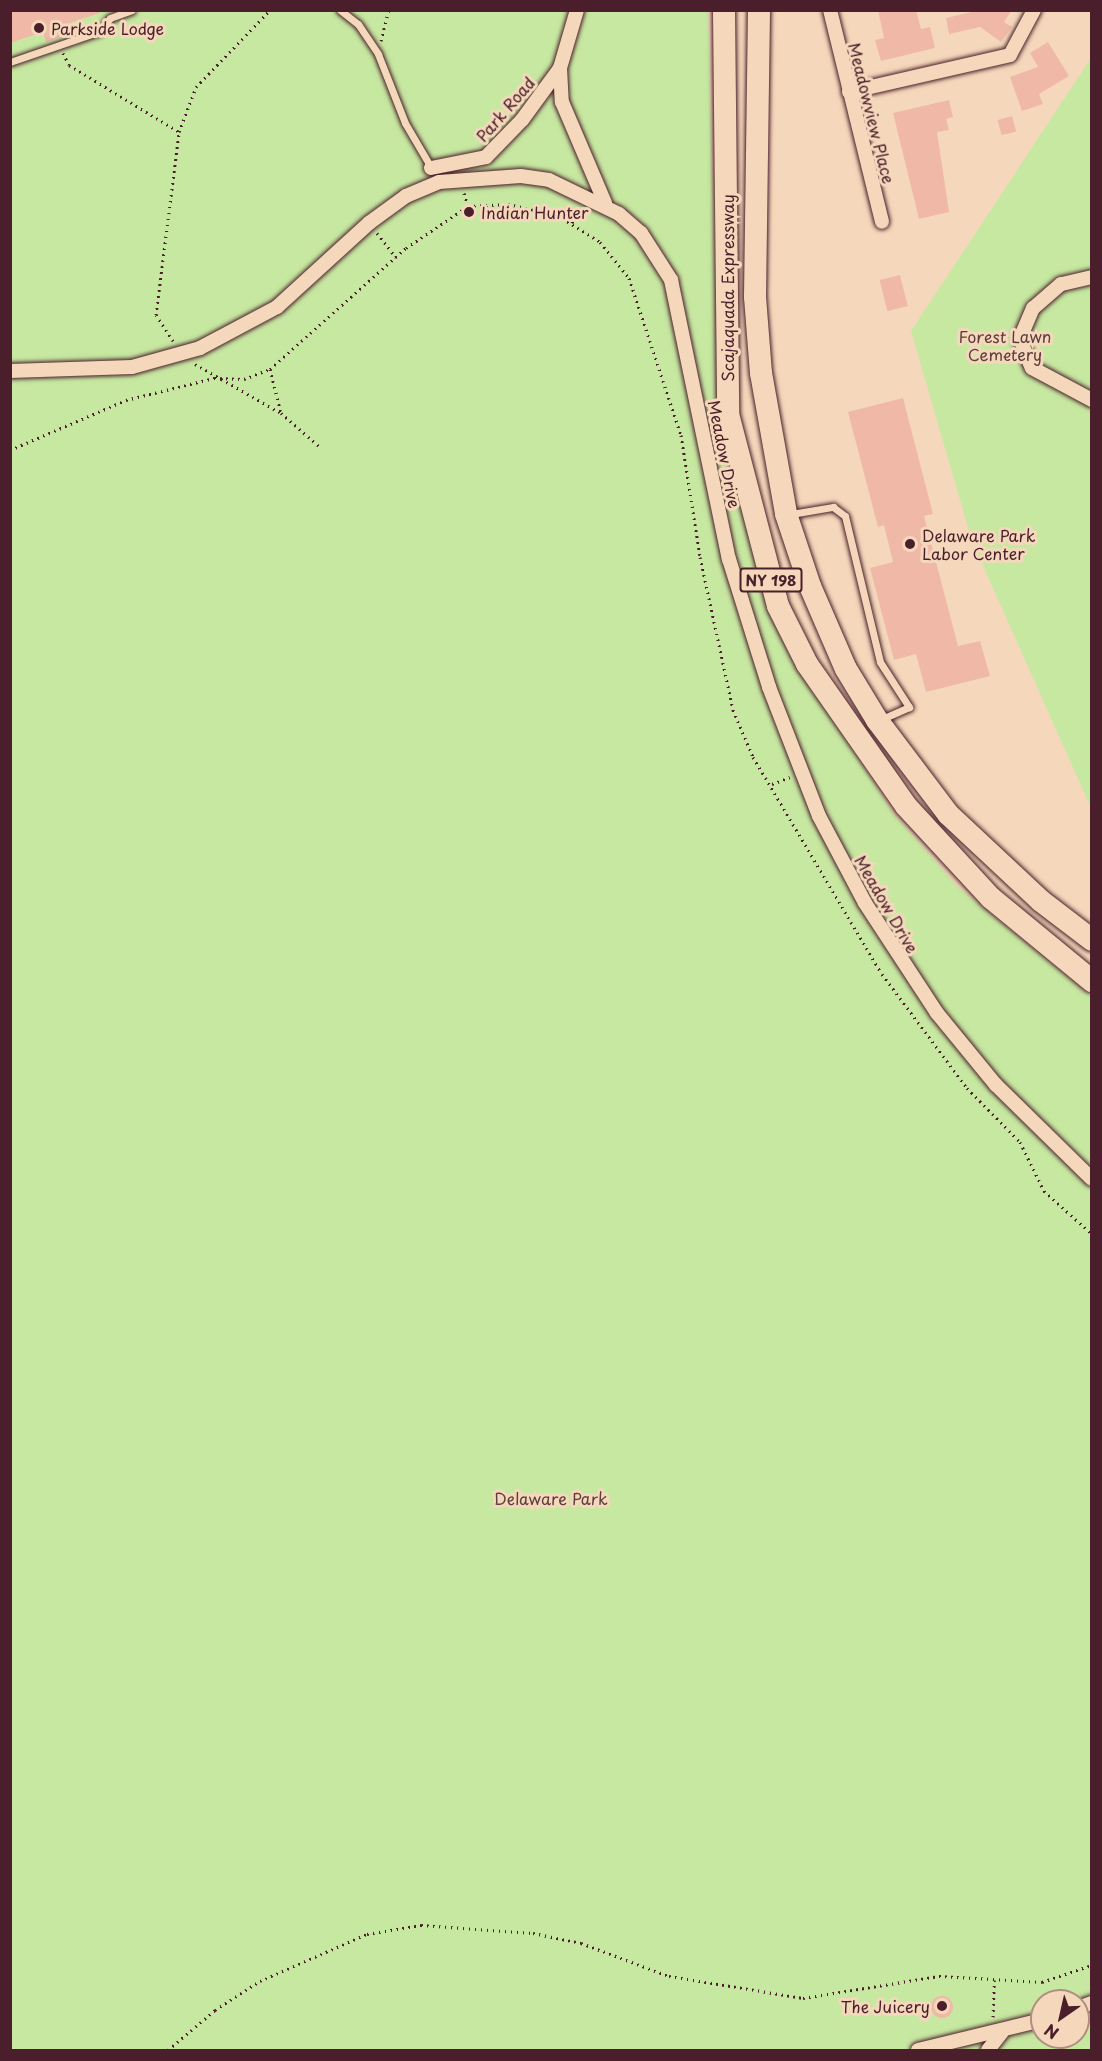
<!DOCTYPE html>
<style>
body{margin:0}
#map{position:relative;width:1102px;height:2061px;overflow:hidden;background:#f5d8bb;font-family:"Playpen Sans",sans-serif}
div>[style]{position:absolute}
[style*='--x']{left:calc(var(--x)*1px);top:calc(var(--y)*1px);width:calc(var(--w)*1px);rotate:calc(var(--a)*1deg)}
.green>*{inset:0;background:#c7e8a1}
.building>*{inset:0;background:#f0b9a7;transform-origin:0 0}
.round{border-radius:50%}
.path>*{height:3px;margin-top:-1.5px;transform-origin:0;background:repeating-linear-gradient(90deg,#4a1f2b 0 1.5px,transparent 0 6px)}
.roads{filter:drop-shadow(0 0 2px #4a1f2b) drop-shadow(0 0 2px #4a1f2b)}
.service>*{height:7px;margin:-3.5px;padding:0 3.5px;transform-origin:3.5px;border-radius:3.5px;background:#f5d8bb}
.minor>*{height:14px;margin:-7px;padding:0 7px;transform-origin:7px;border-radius:7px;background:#f5d8bb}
.trunk>*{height:22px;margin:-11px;padding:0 11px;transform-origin:11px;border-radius:11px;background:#f5d8bb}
.dots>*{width:16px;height:16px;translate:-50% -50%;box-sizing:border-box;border:3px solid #f5d8bb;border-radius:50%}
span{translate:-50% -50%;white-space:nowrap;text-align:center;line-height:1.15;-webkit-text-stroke:6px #f5d8bb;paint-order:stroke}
.shield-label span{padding:2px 4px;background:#f5d8bb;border:2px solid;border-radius:4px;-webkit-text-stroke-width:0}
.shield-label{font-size:15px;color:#4a1f2b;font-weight:700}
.poi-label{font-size:16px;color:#4a1f2b}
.left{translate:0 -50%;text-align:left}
.right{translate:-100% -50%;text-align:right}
.street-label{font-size:16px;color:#4a1f2b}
.park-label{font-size:16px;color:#5d3d3d}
.frame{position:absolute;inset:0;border:12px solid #4a1f2b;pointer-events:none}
.north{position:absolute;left:1030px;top:1989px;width:60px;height:60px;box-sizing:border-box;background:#f5d8bb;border:2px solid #b18e81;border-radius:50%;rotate:214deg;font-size:16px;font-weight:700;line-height:24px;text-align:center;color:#4a1f2b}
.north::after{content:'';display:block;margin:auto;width:21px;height:27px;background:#4a1f2b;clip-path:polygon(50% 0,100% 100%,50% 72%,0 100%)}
</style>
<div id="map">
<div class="green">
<div style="clip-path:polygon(evenodd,11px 11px,708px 11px,718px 388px,803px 670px,893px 813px,958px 887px,1091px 996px,1091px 2050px,11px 2050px,11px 11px,1042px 2001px,1078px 2001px,1078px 2037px,1042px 2037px,1042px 2001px)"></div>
<div style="clip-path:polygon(1091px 58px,1091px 808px,972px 541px,911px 331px)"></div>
</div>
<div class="building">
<div style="clip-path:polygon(10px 10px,100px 10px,100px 13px,67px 24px,70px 34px,46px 42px,43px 32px,10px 43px)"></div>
<div style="clip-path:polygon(878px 10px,916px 10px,921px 29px,930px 27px,935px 48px,881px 61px,875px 40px,884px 38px)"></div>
<div style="clip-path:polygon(980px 10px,1012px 10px,1004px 22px,1012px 27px,1001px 42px,980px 27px,949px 34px,946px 18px)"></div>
<div style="clip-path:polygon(1048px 42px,1069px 76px,1039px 94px,1043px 104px,1022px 111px,1010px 77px,1038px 67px,1030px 53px)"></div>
<div style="clip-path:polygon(949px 100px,953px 117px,946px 119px,949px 130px,937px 132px,949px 212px,919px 219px,893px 113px)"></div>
<div style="left:1012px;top:116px;width:16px;height:15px;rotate:75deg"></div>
<div style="left:900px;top:275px;width:32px;height:21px;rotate:76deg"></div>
<div style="clip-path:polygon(903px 398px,933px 514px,924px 516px,958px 646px,980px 641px,990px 676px,926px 692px,916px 654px,894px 660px,870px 568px,893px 562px,884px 525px,878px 527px,848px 412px)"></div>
<div class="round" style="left:931px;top:1996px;width:22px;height:22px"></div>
</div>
<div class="path">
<div style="--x:381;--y:41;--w:32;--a:-76"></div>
<div style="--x:63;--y:53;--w:13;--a:63"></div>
<div style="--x:69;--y:65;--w:129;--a:31.3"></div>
<div style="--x:464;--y:193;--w:14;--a:73"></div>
<div style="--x:572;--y:223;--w:16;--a:-68"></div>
<div style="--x:377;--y:233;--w:31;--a:52"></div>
<div style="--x:173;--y:341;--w:31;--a:-123"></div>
<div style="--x:156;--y:315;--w:184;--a:-82.8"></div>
<div style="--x:179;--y:132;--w:48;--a:-69.3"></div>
<div style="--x:196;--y:87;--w:107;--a:-46.1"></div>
<div style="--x:195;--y:364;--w:99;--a:29.7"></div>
<div style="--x:281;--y:413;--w:50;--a:41"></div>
<div style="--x:270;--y:369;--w:45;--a:76"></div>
<div style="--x:10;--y:450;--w:126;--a:-23.3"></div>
<div style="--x:126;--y:400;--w:91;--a:-14"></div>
<div style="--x:214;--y:378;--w:30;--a:2"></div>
<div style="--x:244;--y:379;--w:28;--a:-21"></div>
<div style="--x:270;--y:369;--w:182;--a:-41.7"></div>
<div style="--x:406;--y:248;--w:75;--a:-34.1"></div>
<div style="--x:468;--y:206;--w:40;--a:-2.9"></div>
<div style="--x:508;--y:204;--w:50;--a:12.7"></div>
<div style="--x:557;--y:215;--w:51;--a:32.1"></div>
<div style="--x:600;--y:242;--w:46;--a:51.1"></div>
<div style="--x:629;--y:278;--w:165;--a:71.7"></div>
<div style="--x:681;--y:435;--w:123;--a:81.1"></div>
<div style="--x:700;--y:557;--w:157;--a:77.8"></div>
<div style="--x:733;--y:710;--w:51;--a:66.9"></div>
<div style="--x:753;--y:757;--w:252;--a:59.3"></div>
<div style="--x:882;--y:974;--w:142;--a:53.3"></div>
<div style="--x:967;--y:1088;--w:76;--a:45.5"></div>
<div style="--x:1020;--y:1142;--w:55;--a:63.9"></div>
<div style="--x:1044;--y:1191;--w:64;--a:41.9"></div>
<div style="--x:772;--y:784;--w:19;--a:-21"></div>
<div style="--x:993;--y:2017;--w:37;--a:-88"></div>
<div style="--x:168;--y:2050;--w:62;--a:-40.4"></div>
<div style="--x:215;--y:2010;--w:54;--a:-32.8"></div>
<div style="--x:260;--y:1981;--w:117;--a:-23.7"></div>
<div style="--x:367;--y:1934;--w:55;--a:-9.5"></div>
<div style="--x:421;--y:1925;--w:112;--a:4.1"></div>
<div style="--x:533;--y:1933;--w:49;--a:11.8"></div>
<div style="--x:581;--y:1943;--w:94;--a:20.6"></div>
<div style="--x:669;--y:1976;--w:136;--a:9.3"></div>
<div style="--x:803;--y:1998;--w:138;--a:-9.2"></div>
<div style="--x:939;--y:1976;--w:103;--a:3.3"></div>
<div style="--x:1042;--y:1982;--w:53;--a:-18.8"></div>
</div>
<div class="roads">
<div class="service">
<div style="--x:340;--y:10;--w:23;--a:38"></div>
<div style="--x:358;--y:24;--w:36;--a:56"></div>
<div style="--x:378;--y:54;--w:74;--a:68.6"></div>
<div style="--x:405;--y:123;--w:53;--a:59.6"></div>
<div style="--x:10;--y:62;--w:95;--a:-19"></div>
<div style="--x:100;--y:31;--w:16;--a:-52"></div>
<div style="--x:110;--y:18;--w:23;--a:-20"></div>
<div style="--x:791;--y:514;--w:43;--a:-9.5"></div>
<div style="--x:833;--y:507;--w:15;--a:37"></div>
<div style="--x:845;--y:516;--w:150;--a:76.5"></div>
<div style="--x:880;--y:662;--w:54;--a:57.2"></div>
<div style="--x:909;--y:707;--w:32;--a:156"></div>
</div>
<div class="minor">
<div style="--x:830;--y:10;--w:218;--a:76.2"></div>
<div style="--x:560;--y:68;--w:34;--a:87"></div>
<div style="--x:562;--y:102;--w:110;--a:66.9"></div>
<div style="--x:849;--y:92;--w:165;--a:-12.9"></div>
<div style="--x:1010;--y:55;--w:51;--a:-61.9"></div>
<div style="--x:431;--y:168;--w:56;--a:-11.3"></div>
<div style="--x:486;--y:157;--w:52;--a:-45.8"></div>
<div style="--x:522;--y:120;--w:64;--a:-53.8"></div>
<div style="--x:560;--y:68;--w:60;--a:-73.7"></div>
<div style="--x:1092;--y:277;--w:32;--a:167"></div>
<div style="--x:1061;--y:284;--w:37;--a:139"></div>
<div style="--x:1033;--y:308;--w:34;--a:113"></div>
<div style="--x:1020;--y:339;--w:31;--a:68"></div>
<div style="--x:1032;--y:368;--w:68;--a:28.1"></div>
<div style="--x:10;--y:371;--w:122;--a:-1.9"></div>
<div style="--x:132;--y:367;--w:71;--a:-15.6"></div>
<div style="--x:200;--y:348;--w:87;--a:-28"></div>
<div style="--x:277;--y:307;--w:125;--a:-42.4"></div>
<div style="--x:369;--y:223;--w:46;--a:-36.1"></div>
<div style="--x:406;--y:196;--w:36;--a:-23"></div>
<div style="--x:439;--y:182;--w:82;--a:-4.2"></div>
<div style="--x:521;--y:176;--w:28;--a:8"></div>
<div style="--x:549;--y:180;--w:78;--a:25.9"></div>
<div style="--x:619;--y:214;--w:29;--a:41"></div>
<div style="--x:641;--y:233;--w:56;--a:57.4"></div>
<div style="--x:671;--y:280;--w:285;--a:78.3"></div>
<div style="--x:729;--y:559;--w:134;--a:72.6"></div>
<div style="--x:769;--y:687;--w:138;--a:68.8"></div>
<div style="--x:819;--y:816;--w:98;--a:62.1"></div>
<div style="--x:865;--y:903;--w:131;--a:56.8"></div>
<div style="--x:937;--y:1013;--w:93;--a:50.7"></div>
<div style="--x:996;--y:1085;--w:134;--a:44.4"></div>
<div style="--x:1078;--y:2008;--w:15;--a:-20"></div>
<div style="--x:918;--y:2050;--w:128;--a:-13.6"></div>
<div style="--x:988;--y:2050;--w:23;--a:-52"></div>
</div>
<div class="trunk">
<div style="--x:724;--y:10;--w:404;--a:89.4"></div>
<div style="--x:728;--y:414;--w:198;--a:75.4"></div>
<div style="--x:778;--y:606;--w:65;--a:63.4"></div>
<div style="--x:807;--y:664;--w:173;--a:55.1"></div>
<div style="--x:906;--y:806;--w:125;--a:47.3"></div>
<div style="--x:991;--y:898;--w:131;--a:39.4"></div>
<div style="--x:759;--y:10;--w:287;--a:90.8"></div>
<div style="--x:755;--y:297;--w:76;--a:85.5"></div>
<div style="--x:761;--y:373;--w:143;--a:79.9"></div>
<div style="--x:786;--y:514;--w:76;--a:71.6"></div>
<div style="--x:810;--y:586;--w:90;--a:66.6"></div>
<div style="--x:846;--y:669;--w:60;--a:58.7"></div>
<div style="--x:877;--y:720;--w:118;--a:52.9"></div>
<div style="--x:948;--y:814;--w:127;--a:43.1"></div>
<div style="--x:1041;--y:901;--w:64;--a:37.4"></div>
</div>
</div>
<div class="dots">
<div style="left:39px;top:28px;background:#4a1f2b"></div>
<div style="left:469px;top:212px;background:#4a1f2b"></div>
<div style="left:910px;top:544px;background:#4a1f2b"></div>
<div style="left:942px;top:2006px;background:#4a1f2b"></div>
</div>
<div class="shield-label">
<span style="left:771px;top:580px">NY 198</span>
</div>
<div class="poi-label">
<span class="left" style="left:51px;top:28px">Parkside Lodge</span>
<span class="left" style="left:481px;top:212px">Indian Hunter</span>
<span class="left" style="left:922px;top:544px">Delaware Park<br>Labor Center</span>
<span class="right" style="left:930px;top:2006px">The Juicery</span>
</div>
<div class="street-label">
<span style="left:505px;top:109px;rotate:-49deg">Park Road</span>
<span style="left:872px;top:113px;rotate:76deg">Meadowview Place</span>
<span style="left:727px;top:288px;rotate:-90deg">Scajaquada Expressway</span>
<span style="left:725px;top:454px;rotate:79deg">Meadow Drive</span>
<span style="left:887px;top:904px;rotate:60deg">Meadow Drive</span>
</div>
<div class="park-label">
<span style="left:1005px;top:345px">Forest Lawn<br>Cemetery</span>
<span style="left:551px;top:1498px">Delaware Park</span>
</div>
<div class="frame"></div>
<div class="north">N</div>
</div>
